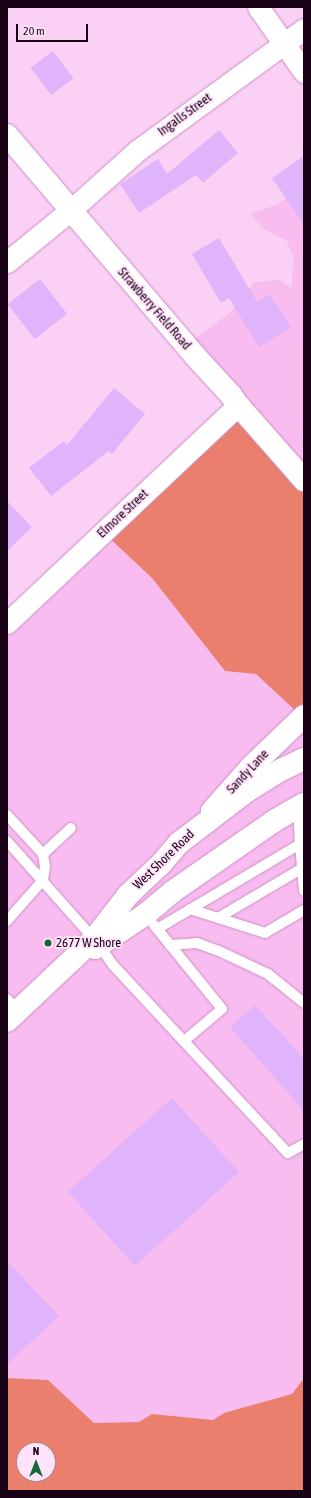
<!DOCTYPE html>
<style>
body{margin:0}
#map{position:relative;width:311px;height:1498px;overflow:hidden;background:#fad0f4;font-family:"Asap Condensed",sans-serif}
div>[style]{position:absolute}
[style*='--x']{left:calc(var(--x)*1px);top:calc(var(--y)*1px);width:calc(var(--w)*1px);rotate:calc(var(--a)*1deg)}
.built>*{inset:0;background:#f8bcf0}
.forest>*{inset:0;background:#e97f6c}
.building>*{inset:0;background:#dfb4fb;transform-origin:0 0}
.roads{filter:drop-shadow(0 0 1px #d08ec7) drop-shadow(0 0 1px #d08ec7)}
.service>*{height:10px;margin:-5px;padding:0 5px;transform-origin:5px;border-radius:5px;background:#fff}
.minor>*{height:21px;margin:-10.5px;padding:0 10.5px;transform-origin:10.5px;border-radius:10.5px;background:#fff}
.tertiary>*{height:22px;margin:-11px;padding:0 11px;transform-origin:11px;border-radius:11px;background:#fff}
.secondary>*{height:22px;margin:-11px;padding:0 11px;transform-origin:11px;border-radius:11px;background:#fff}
.primary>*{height:22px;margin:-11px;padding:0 11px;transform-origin:11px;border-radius:11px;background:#fff}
.dots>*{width:11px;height:11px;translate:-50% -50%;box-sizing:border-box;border:2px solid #ffe3fa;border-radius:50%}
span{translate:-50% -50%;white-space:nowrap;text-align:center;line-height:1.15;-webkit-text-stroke:4px #ffe3fa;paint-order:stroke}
.street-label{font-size:13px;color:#180316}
.poi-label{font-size:13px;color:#180316}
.left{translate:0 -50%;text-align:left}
.frame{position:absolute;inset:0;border:8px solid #180316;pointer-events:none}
.north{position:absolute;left:16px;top:1442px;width:40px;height:40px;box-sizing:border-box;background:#ffe3fa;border:1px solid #a3899f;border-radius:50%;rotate:0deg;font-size:11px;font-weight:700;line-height:16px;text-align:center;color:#180316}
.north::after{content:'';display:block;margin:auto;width:14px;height:18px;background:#176635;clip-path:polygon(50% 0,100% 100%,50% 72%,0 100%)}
.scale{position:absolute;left:16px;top:24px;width:72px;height:18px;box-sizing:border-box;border:2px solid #180316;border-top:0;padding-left:5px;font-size:12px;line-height:14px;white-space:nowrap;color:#180316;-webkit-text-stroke:3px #ffe3fa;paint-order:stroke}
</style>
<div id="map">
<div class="built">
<div style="clip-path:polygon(304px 194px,304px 478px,189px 343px,231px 312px,255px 282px,280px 280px,291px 288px,294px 260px,287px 241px,264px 229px,250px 214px,279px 204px,289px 195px)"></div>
<div style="clip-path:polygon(104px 533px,152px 578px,225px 671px,256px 674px,300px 715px,304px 715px,304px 1378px,292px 1394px,224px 1413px,213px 1420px,152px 1414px,139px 1422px,94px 1423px,48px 1380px,7px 1378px,7px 621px)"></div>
</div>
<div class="forest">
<div style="clip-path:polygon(234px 407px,304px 478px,304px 715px,300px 715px,256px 674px,225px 671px,152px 578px,104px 533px)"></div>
<div style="clip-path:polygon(evenodd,7px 1378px,48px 1380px,94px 1423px,139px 1422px,152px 1414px,213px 1420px,224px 1413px,292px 1394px,304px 1378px,304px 1491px,7px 1491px,7px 1378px,24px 1450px,48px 1450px,48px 1474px,24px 1474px,24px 1450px)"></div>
</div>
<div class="building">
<div style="left:53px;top:51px;width:34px;height:28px;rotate:53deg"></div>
<div style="clip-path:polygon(219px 130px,238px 153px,203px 183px,196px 175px,139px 213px,120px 184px,158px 159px,167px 174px)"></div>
<div style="clip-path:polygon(304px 156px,304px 225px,272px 178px)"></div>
<div style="clip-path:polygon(219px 238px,257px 302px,269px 294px,291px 327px,259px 347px,229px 298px,221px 303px,192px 254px)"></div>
<div style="left:40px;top:279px;width:44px;height:41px;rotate:52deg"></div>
<div style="clip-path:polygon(114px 388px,145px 414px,112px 454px,109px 451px,51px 496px,29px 468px,64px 441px,67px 445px)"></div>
<div style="clip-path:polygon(7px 501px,32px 527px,7px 551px)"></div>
<div style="clip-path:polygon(255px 1005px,304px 1059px,304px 1111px,230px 1027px)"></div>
<div style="left:172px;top:1098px;width:100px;height:140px;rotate:48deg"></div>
<div style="clip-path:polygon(7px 1261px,59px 1316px,7px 1364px)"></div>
</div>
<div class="roads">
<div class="service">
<div style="--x:7;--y:815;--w:53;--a:47.3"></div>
<div style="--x:43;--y:854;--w:12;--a:81"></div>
<div style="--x:45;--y:866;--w:14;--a:98"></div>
<div style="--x:43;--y:880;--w:55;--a:131.3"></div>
<div style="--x:7;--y:841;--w:131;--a:48.4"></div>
<div style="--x:300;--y:844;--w:47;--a:85.1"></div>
<div style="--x:43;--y:854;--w:38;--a:-43"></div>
<div style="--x:190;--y:909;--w:79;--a:17.7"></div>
<div style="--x:265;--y:933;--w:45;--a:-30.5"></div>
<div style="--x:218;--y:918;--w:96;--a:-30.6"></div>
<div style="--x:154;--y:925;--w:108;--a:51"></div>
<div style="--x:222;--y:1009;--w:50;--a:139.9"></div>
<div style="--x:157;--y:929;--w:166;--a:-30.7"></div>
<div style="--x:300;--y:844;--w:36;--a:-93"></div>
<div style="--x:99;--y:945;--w:24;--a:55"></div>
<div style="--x:113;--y:965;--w:257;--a:47.1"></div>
<div style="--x:288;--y:1153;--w:18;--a:-29"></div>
<div style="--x:170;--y:945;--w:27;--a:-4"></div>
<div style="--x:197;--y:943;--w:23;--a:20"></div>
<div style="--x:219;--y:951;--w:54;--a:25.1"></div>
<div style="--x:268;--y:974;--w:46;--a:38.9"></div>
<div style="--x:7;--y:999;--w:16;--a:47"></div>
</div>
<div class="minor">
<div style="--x:258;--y:7;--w:80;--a:54.7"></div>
<div style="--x:7;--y:262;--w:84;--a:-39.2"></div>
<div style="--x:72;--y:209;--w:89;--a:-41.8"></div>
<div style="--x:138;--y:150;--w:205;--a:-36.1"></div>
<div style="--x:7;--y:623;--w:318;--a:-43.3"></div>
</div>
<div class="tertiary">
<div style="--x:7;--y:135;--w:290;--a:49.6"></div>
<div style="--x:195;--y:356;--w:53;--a:47.3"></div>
<div style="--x:231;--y:395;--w:12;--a:55"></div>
<div style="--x:238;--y:405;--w:100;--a:48.7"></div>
</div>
<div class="secondary">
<div style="--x:212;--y:811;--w:59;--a:-48.4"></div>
<div style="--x:251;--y:767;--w:74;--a:-43.9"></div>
</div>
<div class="primary">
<div style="--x:95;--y:948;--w:61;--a:-33.7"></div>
<div style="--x:146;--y:914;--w:34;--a:-40"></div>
<div style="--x:172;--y:892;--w:124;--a:-34.8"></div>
<div style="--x:274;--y:821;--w:34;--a:-30"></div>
<div style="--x:7;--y:1021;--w:120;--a:-43.3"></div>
<div style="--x:94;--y:939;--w:56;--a:-52.3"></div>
<div style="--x:128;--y:895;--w:47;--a:-43.3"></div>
<div style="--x:162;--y:863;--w:26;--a:-50"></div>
<div style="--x:179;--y:843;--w:86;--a:-37.4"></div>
<div style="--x:247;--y:791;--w:40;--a:-32"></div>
<div style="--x:281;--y:770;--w:25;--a:-26"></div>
</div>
</div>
<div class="dots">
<div style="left:48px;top:943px;background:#176635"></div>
</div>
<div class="street-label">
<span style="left:185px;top:115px;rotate:-36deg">Ingalls Street</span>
<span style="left:154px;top:309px;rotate:49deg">Strawberry Field Road</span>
<span style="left:123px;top:514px;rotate:-43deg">Elmore Street</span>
<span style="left:248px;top:772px;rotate:-47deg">Sandy Lane</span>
<span style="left:164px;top:860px;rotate:-44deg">West Shore Road</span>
</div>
<div class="poi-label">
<span class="left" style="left:56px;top:943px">2677 W Shore</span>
</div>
<div class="frame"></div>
<div class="north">N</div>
<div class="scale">20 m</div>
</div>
